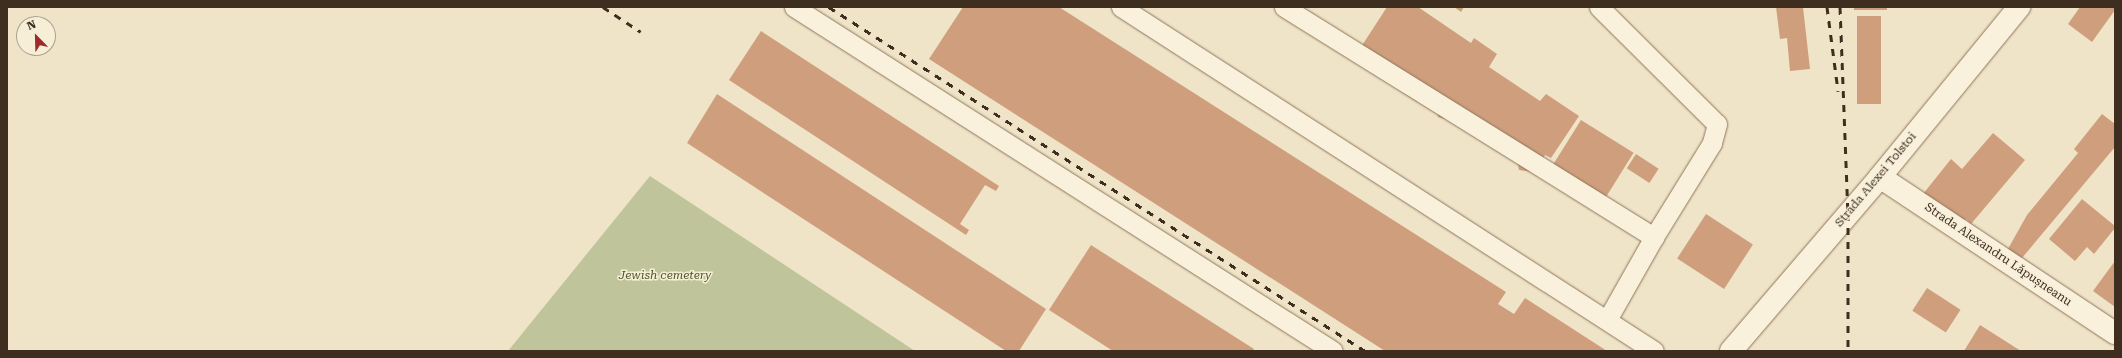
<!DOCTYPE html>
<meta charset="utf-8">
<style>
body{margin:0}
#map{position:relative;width:2122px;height:358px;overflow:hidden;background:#f0e4c8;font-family:"Roboto Serif",serif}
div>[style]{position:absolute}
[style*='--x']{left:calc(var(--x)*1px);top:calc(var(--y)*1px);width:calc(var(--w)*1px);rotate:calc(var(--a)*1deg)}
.cemetery>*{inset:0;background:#bfc49a}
.building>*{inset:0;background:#cf9f7d;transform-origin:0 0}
.roads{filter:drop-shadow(0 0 1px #8d765c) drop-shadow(0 0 1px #8d765c)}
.service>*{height:19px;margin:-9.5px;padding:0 9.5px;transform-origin:9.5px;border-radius:9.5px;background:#faf1dc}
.minor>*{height:22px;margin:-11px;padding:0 11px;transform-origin:11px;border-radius:11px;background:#faf1dc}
.secondary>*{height:22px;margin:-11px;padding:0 11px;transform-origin:11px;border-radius:11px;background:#faf1dc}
.rail>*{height:3px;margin-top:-1.5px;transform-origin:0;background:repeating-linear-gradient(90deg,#3d2e20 0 7px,transparent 0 14px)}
span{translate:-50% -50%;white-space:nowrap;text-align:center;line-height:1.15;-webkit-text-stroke:3px #f7eed8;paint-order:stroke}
.street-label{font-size:12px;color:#3d2e20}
.park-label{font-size:12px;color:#4d5a26;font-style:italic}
.frame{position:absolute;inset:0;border:8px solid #3d2e20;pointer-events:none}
.north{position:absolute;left:16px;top:16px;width:40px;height:40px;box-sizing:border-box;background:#f7eed8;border:1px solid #ada18e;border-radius:50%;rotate:337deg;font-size:11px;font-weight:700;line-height:16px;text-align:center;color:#3d2e20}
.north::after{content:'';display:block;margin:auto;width:14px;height:18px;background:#9e2a2b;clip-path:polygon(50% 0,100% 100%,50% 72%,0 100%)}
</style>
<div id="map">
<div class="cemetery">
<div style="clip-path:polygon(650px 176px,915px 351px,508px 351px)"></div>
</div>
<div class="building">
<div style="clip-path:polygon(963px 7px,1059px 7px,1506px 292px,1498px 304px,1514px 314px,1525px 298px,1607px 351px,1385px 351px,929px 59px)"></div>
<div style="clip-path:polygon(1387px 7px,1418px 7px,1471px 43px,1474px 38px,1497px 54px,1489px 67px,1540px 101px,1546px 94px,1579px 116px,1551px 158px,1545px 155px,1534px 172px,1519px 170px,1517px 160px,1459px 123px,1438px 117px,1436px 102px,1426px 89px,1417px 102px,1402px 92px,1411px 79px,1361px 47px)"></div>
<div style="clip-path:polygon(1454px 7px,1464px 7px,1461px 12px)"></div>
<div style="clip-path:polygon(1776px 7px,1803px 7px,1810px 69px,1790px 71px,1787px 38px,1780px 39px)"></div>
<div style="left:1854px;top:7px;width:33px;height:3px"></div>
<div style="clip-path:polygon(2080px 7px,2115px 7px,2115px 10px,2092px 42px,2068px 24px)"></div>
<div style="left:1857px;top:16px;width:24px;height:88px"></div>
<div style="clip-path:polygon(761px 31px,999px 186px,996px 191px,985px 185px,960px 224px,969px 230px,966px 235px,729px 80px)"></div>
<div style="clip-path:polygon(717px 94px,1046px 309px,1019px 351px,1006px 351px,687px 143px)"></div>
<div style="clip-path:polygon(2102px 114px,2115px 124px,2115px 147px,2017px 264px,2004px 256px,2027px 215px,2078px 153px,2074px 149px)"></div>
<div style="left:1581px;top:120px;width:62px;height:57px;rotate:32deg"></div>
<div style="clip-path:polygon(1993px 133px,2025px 160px,1971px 224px,1966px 219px,1960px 227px,1919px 199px,1951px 159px,1962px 169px)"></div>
<div style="left:1636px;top:154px;width:27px;height:17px;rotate:33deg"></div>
<div style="clip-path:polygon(2082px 199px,2115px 226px,2115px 228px,2094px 254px,2087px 247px,2075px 261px,2049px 239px)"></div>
<div style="left:1706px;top:214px;width:56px;height:53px;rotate:33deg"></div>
<div style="clip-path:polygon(1091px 245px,1254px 349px,1253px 351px,1113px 351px,1049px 310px)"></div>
<div style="clip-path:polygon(2115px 261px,2115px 307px,2093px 291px)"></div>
<div style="left:1927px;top:288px;width:40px;height:27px;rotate:33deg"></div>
<div style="clip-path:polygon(1980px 325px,2021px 351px,1964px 351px)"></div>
</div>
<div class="roads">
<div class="service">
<div style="--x:794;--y:7;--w:639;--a:32.55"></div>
<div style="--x:1121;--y:7;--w:634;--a:32.84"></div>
<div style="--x:1284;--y:7;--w:436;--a:31.9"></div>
<div style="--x:1654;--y:237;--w:95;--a:119.5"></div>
<div style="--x:1599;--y:7;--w:166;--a:44.8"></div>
<div style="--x:1717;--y:124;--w:20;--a:105"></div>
<div style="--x:1712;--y:143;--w:110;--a:121.7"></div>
</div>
<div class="minor">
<div style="--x:1880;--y:177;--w:282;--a:33.6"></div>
</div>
<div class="secondary">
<div style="--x:1731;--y:351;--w:229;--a:-49.4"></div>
<div style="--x:1880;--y:177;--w:220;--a:-50.7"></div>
</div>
</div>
<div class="rail">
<div style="--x:603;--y:7;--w:45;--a:33.3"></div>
<div style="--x:829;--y:7;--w:637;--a:32.69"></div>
<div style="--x:1827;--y:7;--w:85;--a:82.5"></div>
<div style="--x:1840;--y:7;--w:207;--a:87.8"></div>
<div style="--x:1848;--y:214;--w:137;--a:90"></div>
</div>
<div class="street-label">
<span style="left:1876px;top:180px;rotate:-50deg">Strada Alexei Tolstoi</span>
<span style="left:1998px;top:255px;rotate:34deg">Strada Alexandru Lăpușneanu</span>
</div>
<div class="park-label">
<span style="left:665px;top:276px">Jewish cemetery</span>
</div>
<div class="frame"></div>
<div class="north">N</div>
</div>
